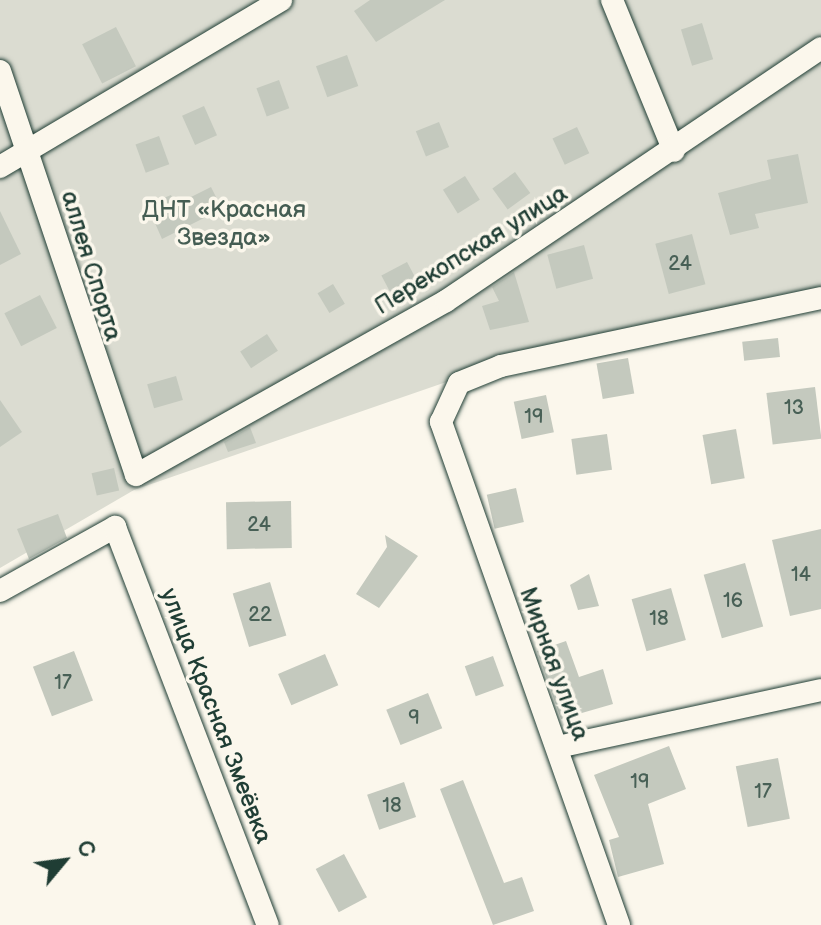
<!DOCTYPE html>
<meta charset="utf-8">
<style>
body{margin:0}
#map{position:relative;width:821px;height:925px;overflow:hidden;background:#fbf7ec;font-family:"Balsamiq Sans",sans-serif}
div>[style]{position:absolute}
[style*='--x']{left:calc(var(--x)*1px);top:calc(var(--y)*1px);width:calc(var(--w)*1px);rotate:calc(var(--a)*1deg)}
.green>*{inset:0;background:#dbdcd1}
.building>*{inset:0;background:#c4c9be;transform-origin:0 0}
.roads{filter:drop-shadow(0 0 2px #1f3d34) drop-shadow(0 0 2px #1f3d34)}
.minor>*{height:22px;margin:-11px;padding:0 11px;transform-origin:11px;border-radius:11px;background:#fbf7ec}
span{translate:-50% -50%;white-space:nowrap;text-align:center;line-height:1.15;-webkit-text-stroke:7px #fbf7ec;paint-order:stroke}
.number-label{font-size:20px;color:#486056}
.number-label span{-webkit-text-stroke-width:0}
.park-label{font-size:24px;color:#455d53}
.street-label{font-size:24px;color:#1f3d34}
.north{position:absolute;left:24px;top:821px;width:80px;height:80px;-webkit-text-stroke:6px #fbf7ec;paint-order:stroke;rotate:61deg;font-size:22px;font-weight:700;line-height:32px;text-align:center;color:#1f3d34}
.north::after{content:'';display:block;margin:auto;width:28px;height:36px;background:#1f3d34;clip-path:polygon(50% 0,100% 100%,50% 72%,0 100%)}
</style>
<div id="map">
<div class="green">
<div style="clip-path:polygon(0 0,821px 0,821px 288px,455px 379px,134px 490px,0 568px)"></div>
</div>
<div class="building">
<div style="clip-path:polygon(370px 0,445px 0,376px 42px,354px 11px)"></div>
<div style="left:702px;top:23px;width:38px;height:22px;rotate:73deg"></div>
<div style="left:116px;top:27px;width:44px;height:38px;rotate:63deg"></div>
<div style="left:347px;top:55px;width:33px;height:33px;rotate:70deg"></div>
<div style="left:279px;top:80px;width:30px;height:24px;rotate:70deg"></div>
<div style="left:204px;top:106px;width:32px;height:24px;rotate:66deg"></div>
<div style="left:439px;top:122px;width:27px;height:25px;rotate:68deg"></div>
<div style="left:577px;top:127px;width:29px;height:27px;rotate:65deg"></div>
<div style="left:159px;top:136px;width:30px;height:25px;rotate:70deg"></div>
<div style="clip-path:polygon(798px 154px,808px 203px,755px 214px,759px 228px,730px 235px,718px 193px,771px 179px,767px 160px)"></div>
<div style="left:515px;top:172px;width:26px;height:28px;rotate:54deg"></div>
<div style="left:465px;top:176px;width:28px;height:26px;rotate:58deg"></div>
<div style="clip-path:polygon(211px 187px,222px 209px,162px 239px,147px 205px,171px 195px,175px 205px)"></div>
<div style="clip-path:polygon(0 211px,21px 254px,0 265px)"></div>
<div style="left:692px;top:234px;width:52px;height:38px;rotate:75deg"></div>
<div style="left:584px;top:245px;width:35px;height:38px;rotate:75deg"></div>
<div style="left:407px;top:262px;width:27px;height:29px;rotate:62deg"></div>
<div style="clip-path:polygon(514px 272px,529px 322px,490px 330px,482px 306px,499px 301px,492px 287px)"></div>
<div style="left:333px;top:284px;width:23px;height:18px;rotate:59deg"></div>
<div style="left:40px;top:295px;width:37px;height:40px;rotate:63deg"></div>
<div style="left:267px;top:334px;width:20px;height:32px;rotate:57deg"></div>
<div style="left:778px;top:338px;width:19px;height:36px;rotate:84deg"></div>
<div style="left:628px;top:358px;width:36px;height:32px;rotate:80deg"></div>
<div style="left:176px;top:376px;width:25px;height:30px;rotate:74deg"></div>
<div style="left:815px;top:387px;width:52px;height:49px;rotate:83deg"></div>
<div style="left:546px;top:395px;width:38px;height:33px;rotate:78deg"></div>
<div style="clip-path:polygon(0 400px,22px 432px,0 447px)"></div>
<div style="clip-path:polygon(250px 427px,256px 443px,228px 452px,224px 442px)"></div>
<div style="left:736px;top:429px;width:50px;height:34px;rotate:80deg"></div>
<div style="left:607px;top:434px;width:36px;height:36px;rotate:82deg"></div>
<div style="left:114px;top:468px;width:23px;height:23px;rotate:77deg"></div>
<div style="left:516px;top:488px;width:35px;height:30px;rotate:77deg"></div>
<div style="left:291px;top:501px;width:47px;height:65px;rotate:89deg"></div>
<div style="clip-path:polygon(58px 514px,67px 538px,29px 559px,17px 529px)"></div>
<div style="clip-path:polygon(821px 529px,821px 609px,790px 616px,772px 540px)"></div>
<div style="clip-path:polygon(385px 535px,418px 556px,379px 608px,356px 594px,387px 547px)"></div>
<div style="left:745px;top:563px;width:66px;height:43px;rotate:74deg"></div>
<div style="clip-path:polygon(589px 574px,599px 606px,578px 610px,570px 585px)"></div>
<div style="left:270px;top:582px;width:56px;height:39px;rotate:73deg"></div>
<div style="left:671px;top:588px;width:54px;height:41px;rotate:74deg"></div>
<div style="clip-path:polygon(566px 641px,579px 677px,603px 669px,613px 704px,561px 719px,537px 651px)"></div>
<div style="left:74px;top:651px;width:53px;height:44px;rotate:69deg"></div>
<div style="left:325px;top:654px;width:34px;height:51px;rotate:67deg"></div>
<div style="left:493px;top:656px;width:32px;height:30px;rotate:70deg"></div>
<div style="left:428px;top:693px;width:38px;height:45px;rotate:68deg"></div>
<div style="clip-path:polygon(669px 746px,686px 789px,648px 804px,664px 864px,618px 877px,609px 840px,619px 837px,594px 775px)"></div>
<div style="left:778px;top:758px;width:62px;height:43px;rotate:79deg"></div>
<div style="clip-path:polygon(463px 780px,504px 883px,522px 877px,534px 911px,493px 925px,440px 789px)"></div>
<div style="left:404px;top:782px;width:37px;height:39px;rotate:71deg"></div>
<div style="left:344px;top:854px;width:49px;height:32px;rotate:62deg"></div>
</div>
<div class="roads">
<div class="minor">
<div style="--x:612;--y:0;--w:163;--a:67.7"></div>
<div style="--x:0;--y:71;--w:426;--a:71.4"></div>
<div style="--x:136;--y:475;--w:355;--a:-29.3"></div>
<div style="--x:446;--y:301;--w:452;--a:-34"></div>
<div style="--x:0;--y:167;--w:327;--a:-30.7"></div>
<div style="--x:0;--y:591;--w:132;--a:-29.1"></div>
<div style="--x:115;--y:527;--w:426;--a:69"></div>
<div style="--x:558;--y:747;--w:269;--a:-12.2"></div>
<div style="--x:619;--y:925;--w:534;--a:-109.49"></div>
<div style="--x:441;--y:422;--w:43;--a:-65.2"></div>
<div style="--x:459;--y:383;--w:45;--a:-22"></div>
<div style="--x:501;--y:366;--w:327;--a:-12"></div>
</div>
</div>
<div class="number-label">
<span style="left:680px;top:264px">24</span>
<span style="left:794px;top:408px">13</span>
<span style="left:534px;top:417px">19</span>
<span style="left:259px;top:525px">24</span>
<span style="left:801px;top:575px">14</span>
<span style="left:733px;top:601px">16</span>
<span style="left:260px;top:615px">22</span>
<span style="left:659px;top:619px">18</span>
<span style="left:63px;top:683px">17</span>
<span style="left:414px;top:718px">9</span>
<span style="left:640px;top:782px">19</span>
<span style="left:763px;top:792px">17</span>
<span style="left:392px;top:806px">18</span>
</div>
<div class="park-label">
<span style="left:224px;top:224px">ДНТ «Красная<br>Звезда»</span>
</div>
<div class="street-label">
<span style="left:471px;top:250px;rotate:-32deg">Перекопская улица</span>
<span style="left:91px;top:266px;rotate:73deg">аллея Спорта</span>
<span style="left:554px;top:664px;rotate:70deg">Мирная улица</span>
<span style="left:216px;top:716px;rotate:69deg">улица Красная Змеёвка</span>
</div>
<div class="north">С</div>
</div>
